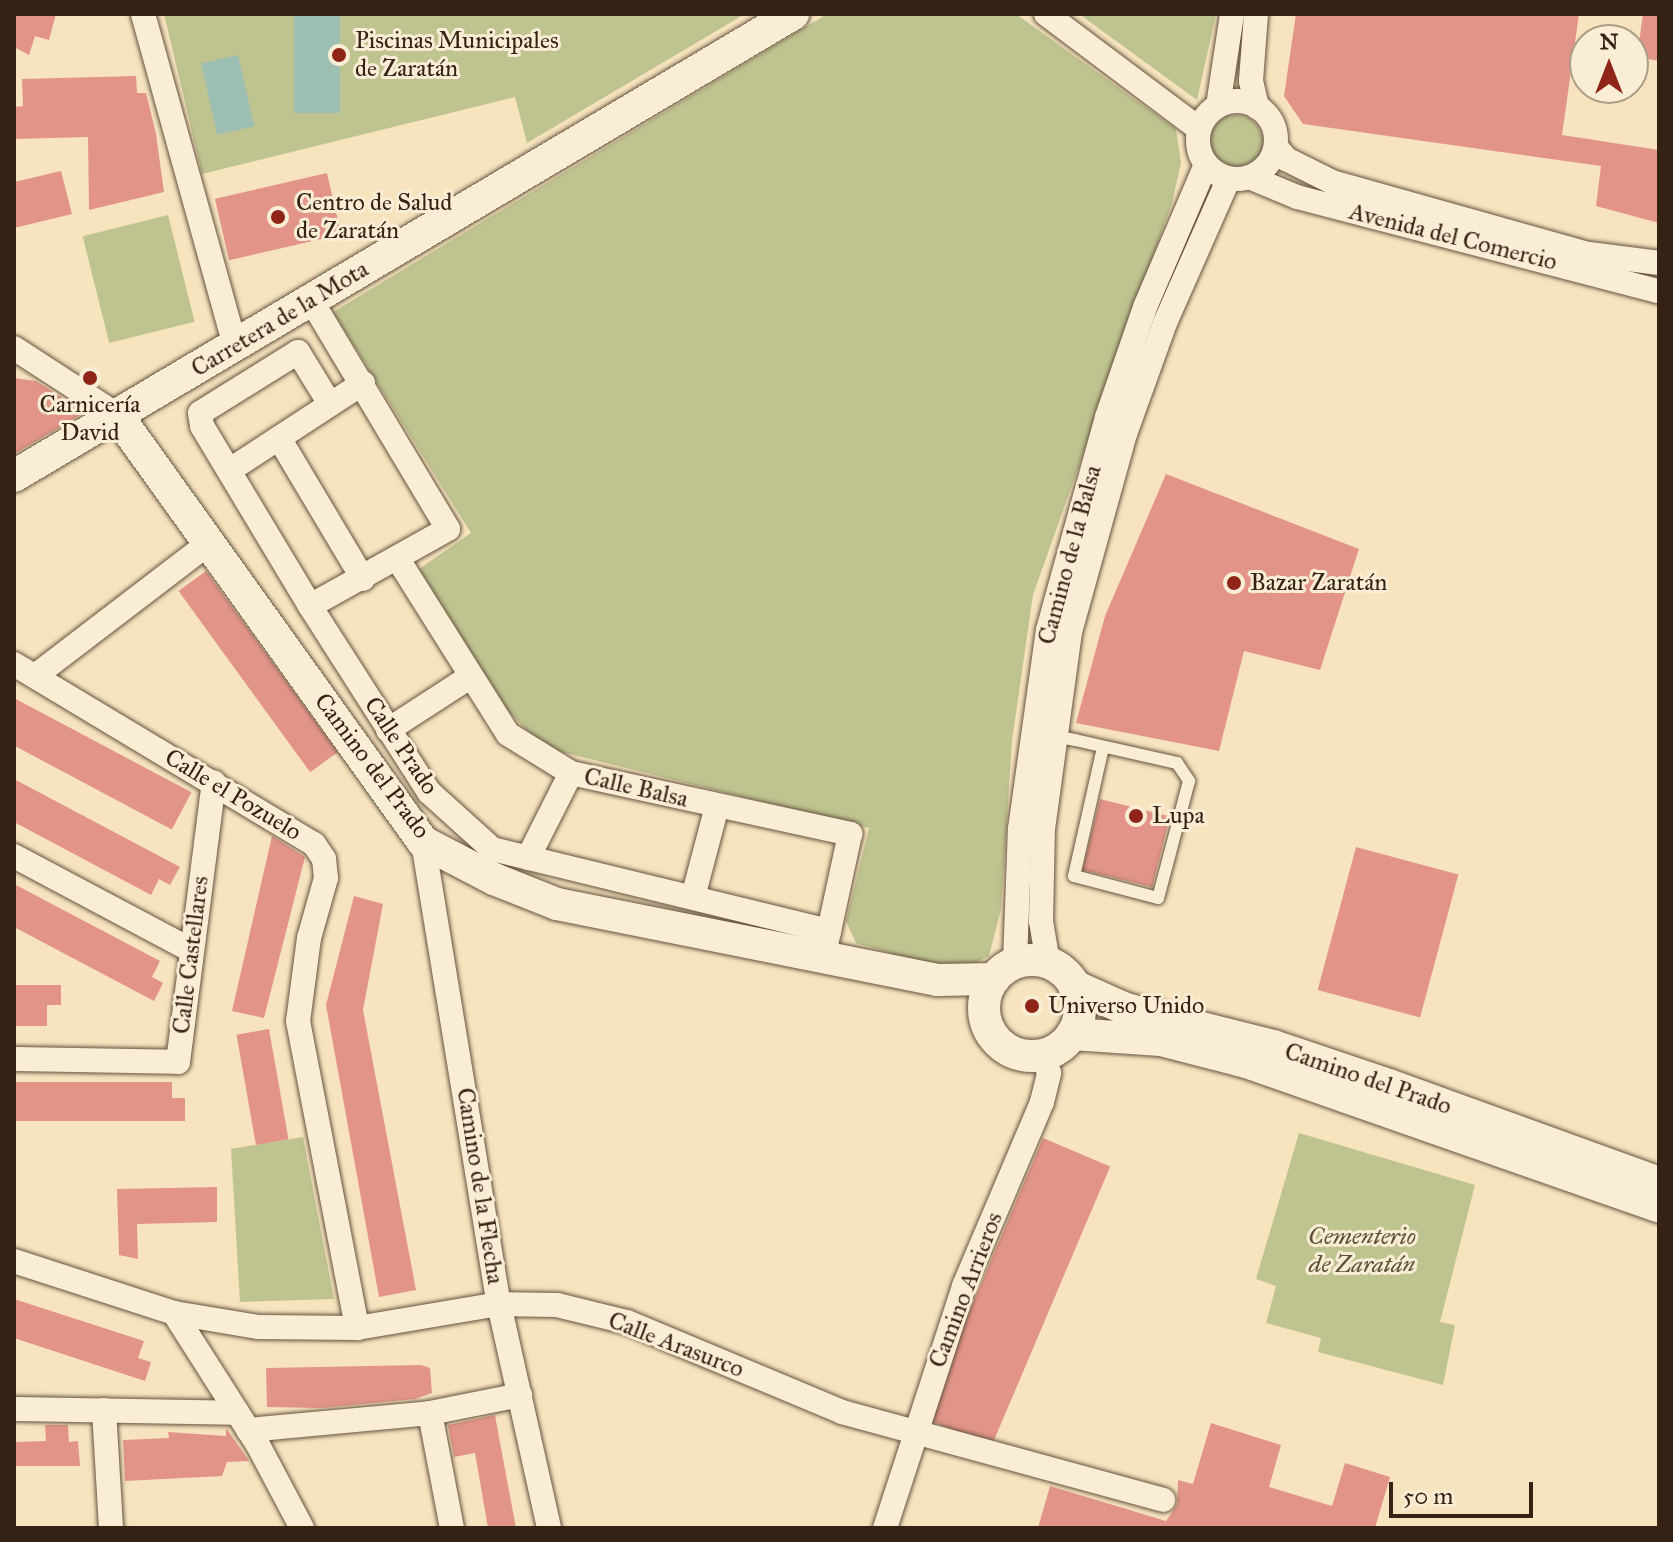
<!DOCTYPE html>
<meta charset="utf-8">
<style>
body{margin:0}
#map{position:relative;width:1673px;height:1542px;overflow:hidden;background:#f7e4bf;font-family:"IM FELL Great Primer",serif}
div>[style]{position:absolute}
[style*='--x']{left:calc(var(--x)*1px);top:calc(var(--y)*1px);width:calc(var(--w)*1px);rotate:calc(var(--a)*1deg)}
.green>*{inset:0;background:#bfc390;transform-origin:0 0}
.round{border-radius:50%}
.water>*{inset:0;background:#9dbfb1;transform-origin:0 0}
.building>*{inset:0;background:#e39489;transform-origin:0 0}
.roads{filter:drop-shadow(0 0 2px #65533f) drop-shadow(0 0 2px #65533f)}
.service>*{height:12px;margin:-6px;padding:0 6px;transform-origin:6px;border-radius:6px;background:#faedd5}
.minor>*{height:24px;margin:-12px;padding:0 12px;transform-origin:12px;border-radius:12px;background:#faedd5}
.minor>.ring{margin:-12px;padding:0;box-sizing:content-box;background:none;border:24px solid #faedd5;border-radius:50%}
.secondary>*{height:32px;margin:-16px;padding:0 16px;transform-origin:16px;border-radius:16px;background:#faedd5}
.secondary>.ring{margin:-16px;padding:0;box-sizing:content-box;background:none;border:32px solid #faedd5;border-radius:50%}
.dots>*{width:22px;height:22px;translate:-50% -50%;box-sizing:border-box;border:4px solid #faedd5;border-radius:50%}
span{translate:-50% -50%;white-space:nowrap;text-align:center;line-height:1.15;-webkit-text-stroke:6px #faedd5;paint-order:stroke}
.poi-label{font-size:24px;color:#342314}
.left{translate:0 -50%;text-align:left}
.street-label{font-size:24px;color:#342314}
.park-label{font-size:24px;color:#5e5339;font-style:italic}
.frame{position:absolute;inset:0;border:16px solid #342314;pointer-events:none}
.north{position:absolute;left:1569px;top:24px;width:80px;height:80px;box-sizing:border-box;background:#faedd5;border:2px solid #ab9c88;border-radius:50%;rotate:0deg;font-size:22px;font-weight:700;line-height:32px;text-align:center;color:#342314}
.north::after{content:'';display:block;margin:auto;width:28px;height:36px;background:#8f2418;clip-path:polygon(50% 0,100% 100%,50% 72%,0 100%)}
.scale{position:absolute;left:1389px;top:1482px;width:144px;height:36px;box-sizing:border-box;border:4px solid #342314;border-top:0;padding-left:10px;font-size:24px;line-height:28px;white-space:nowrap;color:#342314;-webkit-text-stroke:6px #faedd5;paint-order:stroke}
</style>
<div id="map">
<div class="green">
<div style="clip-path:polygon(164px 14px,745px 14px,527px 143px,515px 97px,202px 174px)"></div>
<div style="clip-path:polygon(827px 14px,1016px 14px,1176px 129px,1181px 163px,1172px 203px,1033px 595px,1012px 741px,1001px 909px,989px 956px,957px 972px,856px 943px,846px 921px,869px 828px,545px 748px,508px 711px,419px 569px,471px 533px,333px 312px)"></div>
<div style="clip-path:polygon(1079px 14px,1216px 14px,1197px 100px)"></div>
<div class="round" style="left:1209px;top:115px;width:54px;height:54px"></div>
<div style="left:168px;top:215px;width:110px;height:88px;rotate:76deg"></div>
<div style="clip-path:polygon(1299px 1133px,1475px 1185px,1440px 1322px,1455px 1325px,1443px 1385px,1318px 1352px,1321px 1338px,1266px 1323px,1276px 1286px,1256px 1279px)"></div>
<div style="clip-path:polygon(303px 1137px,334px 1299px,240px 1302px,231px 1149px)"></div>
</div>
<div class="water">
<div style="left:294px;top:14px;width:46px;height:99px"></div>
<div style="left:238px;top:55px;width:73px;height:38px;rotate:77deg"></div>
</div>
<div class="building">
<div style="clip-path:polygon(14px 14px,56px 14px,49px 40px,35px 36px,29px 55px,14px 47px)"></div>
<div style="clip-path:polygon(1296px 14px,1579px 14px,1562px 135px,1659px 150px,1659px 223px,1596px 206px,1601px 166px,1303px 124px,1284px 96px)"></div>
<div style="clip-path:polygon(1643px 14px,1659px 14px,1659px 61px,1637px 57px)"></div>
<div style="clip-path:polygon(136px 76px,137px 93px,146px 93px,156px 134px,164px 192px,89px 210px,88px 137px,14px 139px,14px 107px,23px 106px,22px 79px)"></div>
<div style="clip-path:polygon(61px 171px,72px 214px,14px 228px,14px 182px)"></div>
<div style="left:327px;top:173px;width:63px;height:115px;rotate:77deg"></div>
<div style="clip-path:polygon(14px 378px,36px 381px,85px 412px,14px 454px)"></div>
<div style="clip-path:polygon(1166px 474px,1359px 549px,1320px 670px,1244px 651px,1219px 751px,1076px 723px,1105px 616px)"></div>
<div style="left:206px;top:571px;width:224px;height:34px;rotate:54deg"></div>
<div style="left:14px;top:698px;width:201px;height:42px;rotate:28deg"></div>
<div style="clip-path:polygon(14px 779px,180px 867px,170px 885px,159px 879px,151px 895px,14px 822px)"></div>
<div style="left:1100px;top:799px;width:72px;height:73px;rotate:14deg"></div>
<div style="clip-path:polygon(272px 836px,305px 857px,264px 1018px,232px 1011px)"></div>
<div style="left:1356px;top:847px;width:106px;height:148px;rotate:15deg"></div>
<div style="clip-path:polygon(14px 884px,160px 961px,152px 977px,163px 983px,154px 1001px,14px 927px)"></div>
<div style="clip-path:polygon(354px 896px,383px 904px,363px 1010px,416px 1290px,379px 1297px,326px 1005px)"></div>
<div style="clip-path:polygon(14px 985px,61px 985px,61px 1005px,47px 1005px,47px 1026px,14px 1026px)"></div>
<div style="left:269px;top:1029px;width:112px;height:33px;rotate:80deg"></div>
<div style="clip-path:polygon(14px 1082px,172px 1082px,172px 1098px,185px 1098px,185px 1121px,14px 1121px)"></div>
<div style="left:1043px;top:1138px;width:73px;height:304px;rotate:23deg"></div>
<div style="clip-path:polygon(217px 1187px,217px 1222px,137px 1224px,138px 1259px,119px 1255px,117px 1189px)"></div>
<div style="clip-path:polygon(14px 1299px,144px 1341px,138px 1358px,151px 1362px,145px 1381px,14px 1338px)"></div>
<div style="clip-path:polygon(421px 1365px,430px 1368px,432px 1393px,415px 1399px,321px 1408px,267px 1407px,266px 1368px)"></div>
<div style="clip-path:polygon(495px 1415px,501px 1448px,516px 1528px,488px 1528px,475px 1453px,454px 1457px,448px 1425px)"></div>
<div style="clip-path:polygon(1211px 1423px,1281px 1445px,1269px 1487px,1332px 1506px,1345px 1463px,1390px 1477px,1375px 1528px,1038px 1528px,1050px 1486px,1166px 1521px,1177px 1505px,1178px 1480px,1193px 1484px)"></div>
<div style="clip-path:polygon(45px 1425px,68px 1425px,69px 1442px,78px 1441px,80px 1466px,14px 1466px,14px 1442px,46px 1441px)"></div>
<div style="clip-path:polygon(226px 1428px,249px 1461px,227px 1462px,222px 1476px,125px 1481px,123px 1440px,169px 1438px,168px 1432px,226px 1436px)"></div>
</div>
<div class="roads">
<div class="service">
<div style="--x:1053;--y:736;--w:22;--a:10"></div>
<div style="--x:1075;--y:740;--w:105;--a:12.7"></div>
<div style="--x:1177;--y:763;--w:22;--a:56"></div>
<div style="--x:1189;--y:781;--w:121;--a:104.8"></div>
<div style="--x:1158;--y:898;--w:87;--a:-165.3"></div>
<div style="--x:1074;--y:876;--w:132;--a:-77.3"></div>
</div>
<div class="minor">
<div style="--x:143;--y:14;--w:345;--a:74.5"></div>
<div style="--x:1046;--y:14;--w:191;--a:36.9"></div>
<div style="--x:1256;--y:14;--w:67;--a:94.3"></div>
<div style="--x:1251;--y:81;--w:27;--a:77"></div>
<div class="ring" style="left:1198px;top:101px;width:54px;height:54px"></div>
<div style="--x:1218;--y:106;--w:93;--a:-81.3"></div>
<div style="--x:1276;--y:147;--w:16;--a:50"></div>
<div style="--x:1286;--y:159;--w:51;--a:26.6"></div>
<div style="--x:1332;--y:182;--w:267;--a:15.7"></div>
<div style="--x:1589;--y:254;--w:71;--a:7.3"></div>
<div style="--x:1249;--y:177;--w:52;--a:22.6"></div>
<div style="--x:1297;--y:197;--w:374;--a:14.6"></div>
<div style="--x:14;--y:348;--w:123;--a:33"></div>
<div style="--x:330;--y:404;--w:61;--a:-121.6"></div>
<div style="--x:298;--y:352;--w:115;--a:148.1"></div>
<div style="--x:200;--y:413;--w:13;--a:81"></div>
<div style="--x:202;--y:426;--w:210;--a:59"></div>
<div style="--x:310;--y:606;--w:221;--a:57.4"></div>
<div style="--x:429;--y:792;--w:85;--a:42.1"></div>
<div style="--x:492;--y:849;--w:347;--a:13.7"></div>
<div style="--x:279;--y:438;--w:164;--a:59.2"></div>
<div style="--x:230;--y:470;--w:159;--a:-33.2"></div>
<div style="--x:399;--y:561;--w:204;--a:57.8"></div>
<div style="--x:508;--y:734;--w:74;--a:31.8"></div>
<div style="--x:571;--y:773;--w:286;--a:12.3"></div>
<div style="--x:850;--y:834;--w:114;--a:102.2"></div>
<div style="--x:310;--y:606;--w:158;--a:-29.2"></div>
<div style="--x:448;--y:529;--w:267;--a:-120.9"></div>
<div style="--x:14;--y:664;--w:350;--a:31"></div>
<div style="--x:314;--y:844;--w:18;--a:56"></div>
<div style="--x:324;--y:859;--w:19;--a:84"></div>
<div style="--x:326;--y:878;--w:62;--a:105.8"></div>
<div style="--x:309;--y:938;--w:84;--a:97.5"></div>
<div style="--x:298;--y:1021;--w:313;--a:79.1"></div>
<div style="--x:35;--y:676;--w:220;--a:-37.4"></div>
<div style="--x:388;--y:730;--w:99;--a:-33"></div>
<div style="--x:423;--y:842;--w:468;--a:80.7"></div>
<div style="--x:499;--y:1304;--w:230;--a:77.4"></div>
<div style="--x:14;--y:856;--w:200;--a:28"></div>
<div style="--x:528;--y:858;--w:95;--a:-63.2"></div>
<div style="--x:693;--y:897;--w:94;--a:-75.2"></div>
<div style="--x:1015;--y:963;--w:134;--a:-87.9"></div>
<div style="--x:1020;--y:829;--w:201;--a:-82"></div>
<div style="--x:1048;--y:630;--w:221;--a:-74.5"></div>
<div style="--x:1107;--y:417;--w:116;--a:-70.9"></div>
<div style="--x:1145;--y:307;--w:155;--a:-66.8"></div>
<div style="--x:1048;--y:963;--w:43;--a:-99.5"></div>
<div style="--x:1041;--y:921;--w:92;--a:-88.8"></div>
<div style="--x:1043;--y:829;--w:199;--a:-82.2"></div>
<div style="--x:1070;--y:632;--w:205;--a:-74.5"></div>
<div style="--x:1125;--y:434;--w:118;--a:-70.2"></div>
<div style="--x:1165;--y:323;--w:158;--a:-66.2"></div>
<div style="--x:14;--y:1059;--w:164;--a:1"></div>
<div style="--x:178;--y:1062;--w:282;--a:-82.7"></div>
<div style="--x:14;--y:1261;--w:168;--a:18"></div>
<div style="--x:174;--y:1313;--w:86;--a:9.4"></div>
<div style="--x:259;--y:1327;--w:98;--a:0.6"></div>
<div style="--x:357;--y:1328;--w:144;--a:-9.6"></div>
<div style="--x:499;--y:1304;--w:58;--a:1"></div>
<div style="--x:557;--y:1305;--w:72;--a:13.7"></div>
<div style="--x:627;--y:1322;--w:233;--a:22.7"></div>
<div style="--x:842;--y:1412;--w:333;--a:15.3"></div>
<div style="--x:174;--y:1313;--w:156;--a:57.5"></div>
<div style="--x:258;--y:1445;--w:94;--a:62.1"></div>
<div style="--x:14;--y:1409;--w:223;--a:1"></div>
<div style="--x:104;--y:1410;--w:118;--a:86.6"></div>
<div style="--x:430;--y:1413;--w:117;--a:79.2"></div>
<div style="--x:248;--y:1430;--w:183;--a:-5.3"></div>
<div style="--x:430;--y:1413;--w:92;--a:-11.3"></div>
<div style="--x:885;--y:1528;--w:255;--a:-71.9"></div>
<div style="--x:964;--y:1286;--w:200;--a:-67"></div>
<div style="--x:1042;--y:1102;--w:30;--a:-76"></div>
<div style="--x:1049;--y:1073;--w:20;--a:-110"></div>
</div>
<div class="secondary">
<div style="--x:117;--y:415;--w:525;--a:54.37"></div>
<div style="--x:423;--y:842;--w:80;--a:27.5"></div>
<div style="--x:494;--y:879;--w:68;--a:21.6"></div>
<div style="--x:557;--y:904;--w:388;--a:11.3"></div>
<div style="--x:937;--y:980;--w:57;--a:-1"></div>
<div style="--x:14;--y:476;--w:906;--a:-30.67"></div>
<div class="ring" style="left:984px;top:960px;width:64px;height:64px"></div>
<div style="--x:1074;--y:986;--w:57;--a:23.9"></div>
<div style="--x:1126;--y:1009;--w:152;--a:14.1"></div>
<div style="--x:1273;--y:1046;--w:122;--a:18.6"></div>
<div style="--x:1389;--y:1085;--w:287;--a:19.9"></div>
<div style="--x:1072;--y:1034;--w:89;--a:3.9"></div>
<div style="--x:1161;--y:1040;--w:88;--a:14.5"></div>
<div style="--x:1246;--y:1062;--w:438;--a:19.3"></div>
</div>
</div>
<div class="dots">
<div style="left:339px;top:55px;background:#8f2418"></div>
<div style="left:278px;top:217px;background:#8f2418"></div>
<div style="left:90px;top:378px;background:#8f2418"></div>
<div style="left:1234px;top:583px;background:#8f2418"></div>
<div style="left:1136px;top:816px;background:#8f2418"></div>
<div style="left:1032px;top:1006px;background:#8f2418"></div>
</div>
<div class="poi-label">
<span class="left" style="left:355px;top:55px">Piscinas Municipales<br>de Zaratán</span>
<span class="left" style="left:296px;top:217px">Centro de Salud<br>de Zaratán</span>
<span style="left:90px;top:419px">Carnicería<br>David</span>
<span class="left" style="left:1250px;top:583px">Bazar Zaratán</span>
<span class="left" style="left:1152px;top:816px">Lupa</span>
<span class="left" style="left:1048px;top:1006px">Universo Unido</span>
</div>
<div class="street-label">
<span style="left:1453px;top:237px;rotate:14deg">Avenida del Comercio</span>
<span style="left:280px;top:319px;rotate:-31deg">Carretera de la Mota</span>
<span style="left:1070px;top:555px;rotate:-75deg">Camino de la Balsa</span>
<span style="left:401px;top:746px;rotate:56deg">Calle Prado</span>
<span style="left:372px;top:766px;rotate:53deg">Camino del Prado</span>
<span style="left:636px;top:788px;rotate:13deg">Calle Balsa</span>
<span style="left:233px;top:795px;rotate:31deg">Calle el Pozuelo</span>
<span style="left:191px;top:955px;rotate:-83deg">Calle Castellares</span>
<span style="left:1368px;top:1079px;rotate:19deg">Camino del Prado</span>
<span style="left:480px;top:1186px;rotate:81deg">Camino de la Flecha</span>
<span style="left:966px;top:1290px;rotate:-69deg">Camino Arrieros</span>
<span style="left:676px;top:1345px;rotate:21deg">Calle Arasurco</span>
</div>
<div class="park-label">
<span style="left:1362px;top:1251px">Cementerio<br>de Zaratán</span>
</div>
<div class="frame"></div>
<div class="north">N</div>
<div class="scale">50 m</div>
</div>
